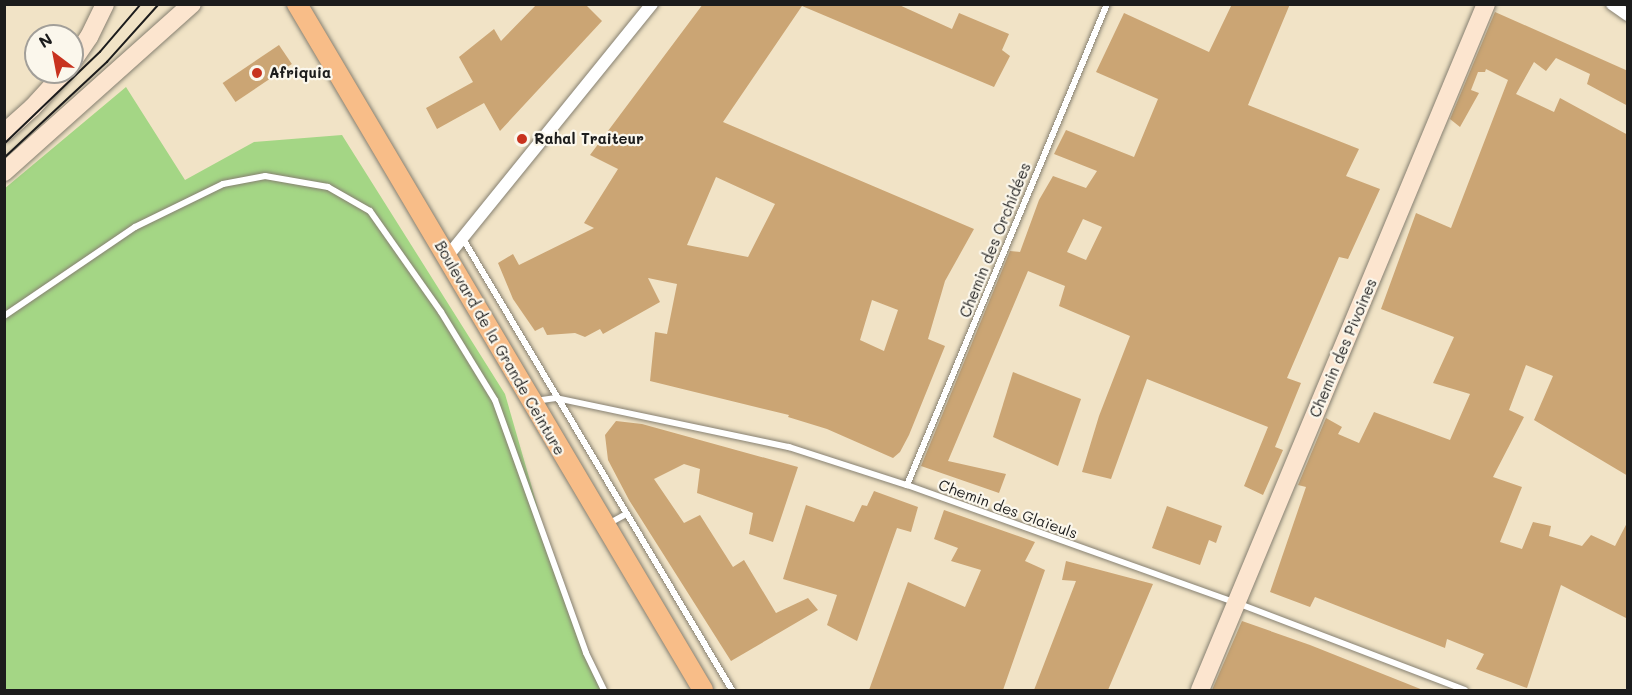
<!DOCTYPE html>
<meta charset="utf-8">
<style>
body{margin:0}
#map{position:relative;width:1632px;height:695px;overflow:hidden;background:#f1e3c6;font-family:Mali,sans-serif}
div>[style]{position:absolute}
[style*='--x']{left:calc(var(--x)*1px);top:calc(var(--y)*1px);width:calc(var(--w)*1px);rotate:calc(var(--a)*1deg)}
.green>*{inset:0;background:#a4d685}
.building>*{inset:0;background:#cba574;transform-origin:0 0}
.roads{filter:drop-shadow(0 0 2px #868071) drop-shadow(0 0 2px #868071)}
.lane>*{height:6px;margin:-3px;padding:0 3px;transform-origin:3px;border-radius:3px;background:#fff}
.street>*{height:12px;margin:-6px;padding:0 6px;transform-origin:6px;border-radius:6px;background:#fff}
.secondary>*{height:18px;margin:-9px;padding:0 9px;transform-origin:9px;border-radius:9px;background:#fce5cf}
.primary>*{height:20px;margin:-10px;padding:0 10px;transform-origin:10px;border-radius:10px;background:#f8bd88}
.tram>*{height:1.5px;margin:-0.75px;padding:0 0.75px;transform-origin:0.75px;border-radius:0.75px;background:#1c1c1c}
.dots>*{width:16px;height:16px;translate:-50% -50%;box-sizing:border-box;border:3px solid #fbf7ec;border-radius:50%}
span{translate:-50% -50%;white-space:nowrap;text-align:center;line-height:1.15;-webkit-text-stroke:4.5px #fbf7ec;paint-order:stroke}
.poi-label{font-size:15px;color:#1c1c1c;font-weight:700}
.left{translate:0 -50%;text-align:left}
.street-label{font-size:15px;color:#1c1c1c}
.frame{position:absolute;inset:0;border:6px solid #1c1c1c;pointer-events:none}
.north{position:absolute;left:24px;top:24px;width:60px;height:60px;box-sizing:border-box;background:#fbf7ec;border:2px solid #a29f99;border-radius:50%;rotate:328deg;font-size:16px;font-weight:700;line-height:24px;text-align:center;color:#1c1c1c}
.north::after{content:'';display:block;margin:auto;width:21px;height:27px;background:#c8321e;clip-path:polygon(50% 0,100% 100%,50% 72%,0 100%)}
</style>
<div id="map">
<div class="green">
<div style="clip-path:polygon(126px 87px,185px 180px,254px 142px,342px 135px,505px 394px,567px 609px,602px 690px,5px 690px,4px 189px)"></div>
</div>
<div class="building">
<div style="clip-path:polygon(537px 4px,585px 4px,602px 21px,500px 131px,484px 103px,437px 129px,426px 108px,473px 82px,459px 57px,494px 29px,501px 41px)"></div>
<div style="clip-path:polygon(evenodd,703px 4px,897px 4px,952px 29px,959px 13px,1009px 34px,1002px 50px,1010px 56px,994px 87px,802px 6px,723px 122px,974px 229px,945px 281px,928px 339px,945px 346px,909px 435px,900px 452px,893px 458px,827px 429px,788px 417px,789px 415px,650px 381px,655px 332px,667px 334px,677px 284px,648px 278px,660px 302px,603px 334px,600px 329px,585px 337px,575px 333px,547px 335px,543px 327px,535px 331px,513px 299px,498px 263px,513px 254px,519px 265px,594px 228px,584px 223px,618px 169px,590px 155px,703px 4px,716px 177px,775px 204px,748px 257px,687px 245px,716px 177px,703px 4px,872px 300px,898px 310px,884px 351px,860px 340px,872px 300px)"></div>
<div style="clip-path:polygon(evenodd,1232px 4px,1290px 4px,1248px 105px,1359px 149px,1346px 176px,1380px 189px,1348px 259px,1339px 257px,1287px 378px,1301px 383px,1275px 447px,1283px 450px,1263px 495px,1244px 486px,1268px 427px,1147px 379px,1111px 479px,1082px 472px,1099px 416px,1130px 336px,1059px 306px,1065px 286px,1028px 271px,948px 461px,1006px 474px,999px 493px,921px 466px,1010px 251px,1020px 252px,1039px 200px,1053px 176px,1086px 188px,1097px 171px,1054px 154px,1066px 130px,1134px 157px,1158px 99px,1096px 72px,1124px 13px,1209px 52px,1232px 4px,1083px 219px,1102px 227px,1086px 260px,1067px 252px,1083px 219px)"></div>
<div style="clip-path:polygon(1495px 12px,1628px 71px,1628px 106px,1587px 84px,1590px 74px,1556px 58px,1546px 71px,1534px 62px,1516px 94px,1554px 112px,1560px 98px,1628px 135px,1628px 476px,1534px 420px,1553px 376px,1526px 365px,1509px 410px,1524px 417px,1493px 477px,1522px 487px,1500px 542px,1522px 549px,1533px 522px,1551px 526px,1549px 536px,1582px 546px,1591px 535px,1615px 546px,1628px 521px,1628px 619px,1561px 585px,1527px 688px,1476px 669px,1484px 654px,1447px 639px,1445px 648px,1315px 597px,1310px 607px,1270px 592px,1306px 487px,1298px 485px,1326px 418px,1342px 427px,1338px 434px,1359px 443px,1374px 412px,1450px 440px,1470px 394px,1433px 383px,1454px 337px,1381px 309px,1416px 213px,1451px 228px,1508px 80px,1486px 69px,1485px 72px,1478px 72px,1471px 90px,1479px 93px,1460px 127px,1450px 119px)"></div>
<div style="left:279px;top:45px;width:23px;height:68px;rotate:56deg"></div>
<div style="clip-path:polygon(1013px 372px,1081px 399px,1058px 466px,993px 437px)"></div>
<div style="clip-path:polygon(616px 421px,642px 424px,798px 467px,773px 542px,749px 534px,753px 513px,697px 493px,700px 469px,684px 464px,654px 479px,684px 523px,700px 515px,733px 567px,744px 560px,776px 613px,808px 598px,818px 610px,731px 661px,629px 500px,608px 460px,605px 435px)"></div>
<div style="clip-path:polygon(874px 491px,918px 507px,911px 532px,897px 528px,857px 641px,827px 625px,837px 595px,783px 579px,806px 505px,854px 522px,862px 505px,867px 506px)"></div>
<div style="clip-path:polygon(1167px 506px,1222px 526px,1216px 543px,1209px 540px,1200px 565px,1152px 548px)"></div>
<div style="clip-path:polygon(944px 510px,1035px 542px,1025px 561px,1045px 570px,1003px 690px,869px 690px,908px 582px,965px 607px,981px 570px,951px 561px,958px 548px,934px 539px)"></div>
<div style="clip-path:polygon(1066px 561px,1153px 584px,1108px 690px,1034px 690px,1076px 581px,1062px 580px)"></div>
<div style="clip-path:polygon(1242px 621px,1310px 645px,1423px 690px,1212px 690px)"></div>
</div>
<div class="roads">
<div class="lane">
<div style="--x:463;--y:239;--w:525;--a:59.19"></div>
<div style="--x:4;--y:316;--w:158;--a:-34.2"></div>
<div style="--x:135;--y:227;--w:98;--a:-26"></div>
<div style="--x:223;--y:184;--w:43;--a:-10.8"></div>
<div style="--x:265;--y:176;--w:64;--a:9.9"></div>
<div style="--x:328;--y:187;--w:48;--a:29.7"></div>
<div style="--x:370;--y:211;--w:123;--a:54.9"></div>
<div style="--x:441;--y:312;--w:103;--a:58.5"></div>
<div style="--x:495;--y:400;--w:269;--a:70.2"></div>
<div style="--x:586;--y:653;--w:41;--a:64.1"></div>
<div style="--x:535;--y:401;--w:21;--a:-8"></div>
<div style="--x:556;--y:398;--w:238;--a:11.9"></div>
<div style="--x:789;--y:447;--w:124;--a:17.9"></div>
<div style="--x:907;--y:485;--w:350;--a:19.7"></div>
<div style="--x:1237;--y:603;--w:244;--a:20.9"></div>
<div style="--x:907;--y:485;--w:521;--a:-67.42"></div>
<div style="--x:608;--y:524;--w:21;--a:-29"></div>
</div>
<div class="street">
<div style="--x:1612;--y:4;--w:19;--a:35"></div>
<div style="--x:447;--y:257;--w:326;--a:-51"></div>
</div>
<div class="secondary">
<div style="--x:72;--y:62;--w:30;--a:-56"></div>
<div style="--x:89;--y:37;--w:37;--a:-64"></div>
<div style="--x:4;--y:133;--w:38;--a:-42"></div>
<div style="--x:32;--y:108;--w:49;--a:-47.5"></div>
<div style="--x:4;--y:172;--w:252;--a:-41.8"></div>
<div style="--x:1200;--y:690;--w:743;--a:-67.37"></div>
</div>
<div class="primary">
<div style="--x:297;--y:4;--w:797;--a:59.38"></div>
</div>
</div>
<div class="tram">
<div style="--x:4;--y:144;--w:133;--a:-43.8"></div>
<div style="--x:100;--y:52;--w:63;--a:-49.5"></div>
<div style="--x:4;--y:158;--w:141;--a:-43"></div>
<div style="--x:107;--y:62;--w:78;--a:-48.1"></div>
</div>
<div class="dots">
<div style="left:257px;top:73px;background:#c8321e"></div>
<div style="left:522px;top:139px;background:#c8321e"></div>
</div>
<div class="poi-label">
<span class="left" style="left:269px;top:73px">Afriquia</span>
<span class="left" style="left:534px;top:139px">Rahal Traiteur</span>
</div>
<div class="street-label">
<span style="left:995px;top:240px;rotate:-68deg">Chemin des Orchidées</span>
<span style="left:500px;top:348px;rotate:60deg">Boulevard de la Grande Ceinture</span>
<span style="left:1343px;top:348px;rotate:-67deg">Chemin des Pivoines</span>
<span style="left:1008px;top:509px;rotate:20deg">Chemin des Glaïeuls</span>
</div>
<div class="frame"></div>
<div class="north">N</div>
</div>
